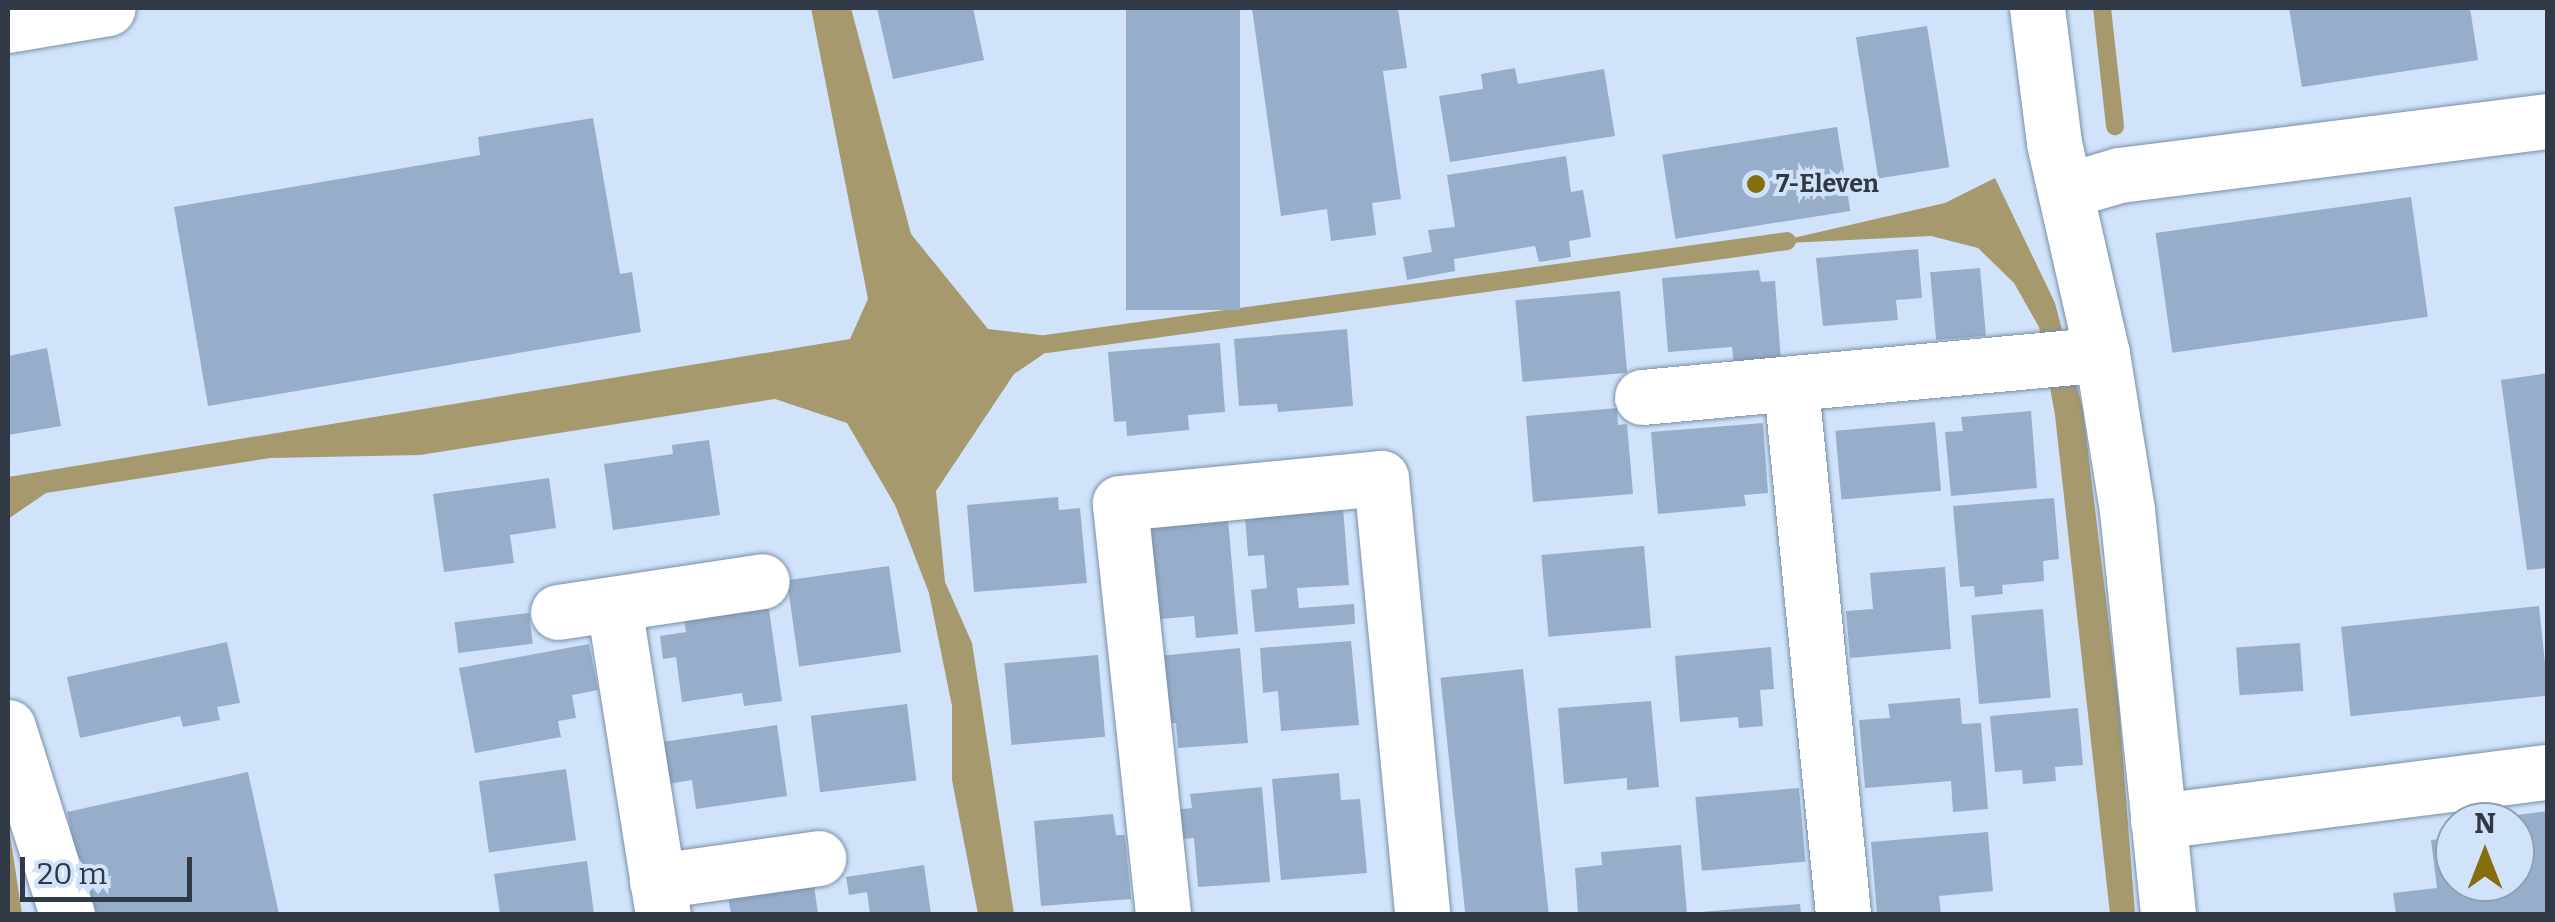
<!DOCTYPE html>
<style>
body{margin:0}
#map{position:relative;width:2555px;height:922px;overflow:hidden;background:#d0e3fa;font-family:Bitter,serif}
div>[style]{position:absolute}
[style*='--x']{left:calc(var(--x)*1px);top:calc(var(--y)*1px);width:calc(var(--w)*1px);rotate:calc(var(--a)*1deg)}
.water>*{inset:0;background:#a6996e}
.stream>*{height:18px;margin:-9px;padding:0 9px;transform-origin:9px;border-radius:9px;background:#a6996e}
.building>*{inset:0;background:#97aeca;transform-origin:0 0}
.roads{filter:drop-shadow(0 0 2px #788ea9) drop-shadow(0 0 2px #788ea9)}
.minor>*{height:55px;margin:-27.5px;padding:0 27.5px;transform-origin:27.5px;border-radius:27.5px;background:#fff}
.highway>*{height:55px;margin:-27.5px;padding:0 27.5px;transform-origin:27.5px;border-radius:27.5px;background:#fff}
.dots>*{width:28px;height:28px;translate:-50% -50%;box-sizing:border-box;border:5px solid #d0e3fa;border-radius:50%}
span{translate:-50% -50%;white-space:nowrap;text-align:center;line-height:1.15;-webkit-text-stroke:8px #d0e3fa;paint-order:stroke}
.poi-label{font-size:25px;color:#303945;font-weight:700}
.left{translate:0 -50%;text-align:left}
.frame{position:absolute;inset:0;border:10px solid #303945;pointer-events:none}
.north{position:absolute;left:2435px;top:802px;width:100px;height:100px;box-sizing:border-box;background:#d0e3fa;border:2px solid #909fb2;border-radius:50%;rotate:0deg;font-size:28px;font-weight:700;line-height:40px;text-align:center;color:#303945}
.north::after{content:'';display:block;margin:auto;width:35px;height:45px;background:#856e0c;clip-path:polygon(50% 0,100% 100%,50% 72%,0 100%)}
.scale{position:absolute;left:20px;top:857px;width:172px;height:45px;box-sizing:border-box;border:5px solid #303945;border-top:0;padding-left:12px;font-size:30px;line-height:35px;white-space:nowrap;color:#303945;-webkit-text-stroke:8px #d0e3fa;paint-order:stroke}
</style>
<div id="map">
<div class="water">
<div style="clip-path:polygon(811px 8px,851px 8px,911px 234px,988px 329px,1067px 338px,1014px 374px,936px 491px,945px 582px,972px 643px,1014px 914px,978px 914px,952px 780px,952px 706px,929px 593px,895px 505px,847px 423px,775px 399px,420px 455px,270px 458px,46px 493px,8px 519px,8px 477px,850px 339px,868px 299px)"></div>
<div style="clip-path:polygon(1995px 178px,2055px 303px,2083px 410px,2119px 707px,2135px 914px,2110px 914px,2055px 415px,2039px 327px,2014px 283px,1978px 248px,1931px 236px,1767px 244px,1945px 203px)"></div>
<div style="clip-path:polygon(8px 821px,22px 914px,8px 914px)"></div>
</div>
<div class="stream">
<div style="--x:2102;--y:8;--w:119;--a:83.7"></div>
<div style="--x:1046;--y:344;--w:748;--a:-7.91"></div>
</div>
<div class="building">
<div style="clip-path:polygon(877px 8px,973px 8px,984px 60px,893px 79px)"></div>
<div style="left:1126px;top:8px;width:114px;height:302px"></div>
<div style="clip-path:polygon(1252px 8px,1398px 8px,1407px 68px,1383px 71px,1401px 199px,1372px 203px,1376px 235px,1331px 241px,1327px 209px,1281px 216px)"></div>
<div style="clip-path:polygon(2289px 8px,2470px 8px,2478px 60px,2302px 87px)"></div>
<div style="left:1927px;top:26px;width:143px;height:72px;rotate:81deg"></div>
<div style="clip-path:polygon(1515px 68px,1518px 84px,1604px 69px,1615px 136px,1450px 162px,1439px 96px,1483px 89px,1481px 74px)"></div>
<div style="clip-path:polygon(593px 118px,620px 274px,632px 272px,641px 332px,208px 406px,174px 207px,480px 155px,478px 137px)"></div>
<div style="left:1837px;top:127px;width:85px;height:177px;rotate:81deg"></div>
<div style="clip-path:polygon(1566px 156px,1571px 192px,1583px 190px,1591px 237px,1569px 241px,1571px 257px,1539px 262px,1535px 246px,1454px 259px,1455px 271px,1407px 280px,1403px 257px,1432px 252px,1428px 230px,1455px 227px,1447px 175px)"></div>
<div style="left:2411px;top:197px;width:121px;height:258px;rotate:82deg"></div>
<div style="clip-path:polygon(1918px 249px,1922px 298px,1896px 300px,1898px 320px,1823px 326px,1816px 258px)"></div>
<div style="left:1980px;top:268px;width:68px;height:50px;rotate:85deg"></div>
<div style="clip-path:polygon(1759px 270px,1761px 282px,1775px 281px,1781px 361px,1734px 365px,1732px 347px,1668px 352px,1662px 278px)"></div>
<div style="left:1620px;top:291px;width:82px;height:105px;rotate:85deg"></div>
<div style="clip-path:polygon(1347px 329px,1353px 406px,1278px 412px,1277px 404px,1239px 406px,1234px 339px)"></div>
<div style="clip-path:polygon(1220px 343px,1225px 412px,1188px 415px,1189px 430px,1127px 436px,1126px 421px,1114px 422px,1108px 352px)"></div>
<div style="clip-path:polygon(47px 348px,61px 426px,8px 435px,8px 356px)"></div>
<div style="clip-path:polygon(2548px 373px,2548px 568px,2527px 570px,2501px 380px)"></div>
<div style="clip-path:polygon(1617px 408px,1618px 425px,1627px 424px,1633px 494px,1533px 502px,1526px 416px)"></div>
<div style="clip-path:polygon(2031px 411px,2037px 488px,1951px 496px,1945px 432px,1963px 431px,1961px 417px)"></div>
<div style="left:1935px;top:422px;width:69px;height:100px;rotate:85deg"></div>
<div style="clip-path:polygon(1763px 423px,1768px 493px,1744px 495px,1746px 506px,1658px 514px,1651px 432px)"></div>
<div style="clip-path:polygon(709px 440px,720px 515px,613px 530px,604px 464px,673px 454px,672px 445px)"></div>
<div style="clip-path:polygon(549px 478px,556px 528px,510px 535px,514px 563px,444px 572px,433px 494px)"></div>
<div style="clip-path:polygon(1058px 497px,1059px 510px,1080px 508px,1087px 583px,974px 592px,967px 505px)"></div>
<div style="clip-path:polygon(2054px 498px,2059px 559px,2043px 561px,2044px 581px,2002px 585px,2003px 594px,1975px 597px,1974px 586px,1960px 587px,1953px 506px)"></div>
<div style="clip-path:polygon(1343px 507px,1349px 585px,1297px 588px,1299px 608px,1354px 604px,1355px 624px,1255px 632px,1251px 590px,1267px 588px,1264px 555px,1248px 556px,1245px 516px)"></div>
<div style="clip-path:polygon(1228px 519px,1238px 634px,1196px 638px,1194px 616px,1151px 620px,1143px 526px)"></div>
<div style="left:1644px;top:546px;width:82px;height:103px;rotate:85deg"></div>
<div style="left:889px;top:566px;width:87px;height:103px;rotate:82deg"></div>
<div style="clip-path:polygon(1945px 567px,1951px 649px,1850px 658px,1846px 611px,1873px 609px,1870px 573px)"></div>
<div style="clip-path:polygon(768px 602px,782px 701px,744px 706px,742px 693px,682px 702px,676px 657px,663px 659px,660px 636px,686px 632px,683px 613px)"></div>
<div style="left:2539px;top:606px;width:90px;height:199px;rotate:84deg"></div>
<div style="left:2043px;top:609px;width:89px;height:72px;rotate:85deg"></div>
<div style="left:529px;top:613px;width:31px;height:75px;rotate:83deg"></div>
<div style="clip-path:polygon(1351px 641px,1359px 725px,1281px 731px,1278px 691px,1263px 693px,1260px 648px)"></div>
<div style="clip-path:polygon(227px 642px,240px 703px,217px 707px,220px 720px,183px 727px,180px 716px,80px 738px,67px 677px)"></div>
<div style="left:2300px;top:643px;width:48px;height:64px;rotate:86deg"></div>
<div style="clip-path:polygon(589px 644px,598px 690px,572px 695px,576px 718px,558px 721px,561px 737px,475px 753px,459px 668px)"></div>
<div style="clip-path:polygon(1771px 647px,1774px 689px,1760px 690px,1763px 726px,1739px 728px,1738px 717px,1680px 722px,1675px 656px)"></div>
<div style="clip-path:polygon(1240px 648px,1248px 743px,1178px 748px,1176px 723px,1160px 724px,1148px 657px)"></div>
<div style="left:1098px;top:655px;width:82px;height:94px;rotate:85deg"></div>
<div style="left:1523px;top:669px;width:246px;height:83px;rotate:84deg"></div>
<div style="clip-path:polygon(1960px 698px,1962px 724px,1981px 723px,1988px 809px,1953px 812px,1951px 781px,1865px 788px,1859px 720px,1890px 718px,1888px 704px)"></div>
<div style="clip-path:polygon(1651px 701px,1659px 787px,1627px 790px,1627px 778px,1564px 784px,1558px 708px)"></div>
<div style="left:907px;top:704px;width:77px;height:97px;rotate:83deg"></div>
<div style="clip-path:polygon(2078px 708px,2083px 765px,2055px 767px,2056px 781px,2023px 784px,2022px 770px,1995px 772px,1990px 716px)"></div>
<div style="clip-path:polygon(777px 725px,787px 796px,696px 809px,692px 780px,668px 784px,662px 742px)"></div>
<div style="left:566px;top:769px;width:72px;height:88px;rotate:82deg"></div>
<div style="clip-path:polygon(248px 772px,279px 914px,89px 914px,67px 812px)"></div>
<div style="clip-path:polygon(1339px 773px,1341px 800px,1360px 799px,1367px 873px,1281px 880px,1272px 779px)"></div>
<div style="clip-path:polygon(1262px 787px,1270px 882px,1198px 887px,1194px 838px,1176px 840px,1174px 810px,1192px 808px,1190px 794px)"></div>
<div style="left:1799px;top:788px;width:74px;height:104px;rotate:85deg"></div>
<div style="clip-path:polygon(2548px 811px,2548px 914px,2396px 914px,2393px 893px,2437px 888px,2431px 840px,2455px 837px,2455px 882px,2515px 882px,2515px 822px,2478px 820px)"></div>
<div style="clip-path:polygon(1113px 814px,1116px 835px,1125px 835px,1131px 899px,1041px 906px,1034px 821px)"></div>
<div style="clip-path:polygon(1988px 832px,1993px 891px,1939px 896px,1941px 914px,1877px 914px,1871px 842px)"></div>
<div style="clip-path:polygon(1681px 845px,1687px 914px,1578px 914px,1575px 868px,1602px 865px,1601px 852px)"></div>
<div style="clip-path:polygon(587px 861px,594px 914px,500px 914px,494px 874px)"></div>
<div style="clip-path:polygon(924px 865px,931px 914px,870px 914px,867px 892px,849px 895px,846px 877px)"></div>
<div style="clip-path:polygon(814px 885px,818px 914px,731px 914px,728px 897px)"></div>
<div style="clip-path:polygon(1800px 904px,1801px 914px,1700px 914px,1700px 912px)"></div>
</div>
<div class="roads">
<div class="minor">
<div style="--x:2037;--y:8;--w:136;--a:82.8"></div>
<div style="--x:2054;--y:143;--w:216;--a:77.2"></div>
<div style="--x:2102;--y:354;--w:158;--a:80.9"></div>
<div style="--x:2127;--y:510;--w:406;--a:84.2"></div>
<div style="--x:2065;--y:191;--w:56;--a:-16.5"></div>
<div style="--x:2119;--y:175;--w:432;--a:-7.2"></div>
<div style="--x:1791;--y:387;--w:530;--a:84.36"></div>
<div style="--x:1642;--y:397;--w:462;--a:-5.3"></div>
<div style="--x:614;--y:606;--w:312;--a:81"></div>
<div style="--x:558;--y:612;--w:206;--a:-8.6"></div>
<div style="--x:8;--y:727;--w:196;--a:72.5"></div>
<div style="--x:2158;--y:821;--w:393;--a:-7.2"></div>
<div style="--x:657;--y:881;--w:163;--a:-8.1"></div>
<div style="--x:1163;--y:914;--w:413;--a:-96"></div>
<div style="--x:1120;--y:503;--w:262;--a:-5.5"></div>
<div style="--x:1381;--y:478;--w:438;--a:84.6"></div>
</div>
<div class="highway">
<div style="--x:8;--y:25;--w:101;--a:-9.6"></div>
</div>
</div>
<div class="dots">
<div style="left:1756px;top:184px;background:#856e0c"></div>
</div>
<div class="poi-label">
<span class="left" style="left:1776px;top:184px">7-Eleven</span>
</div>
<div class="frame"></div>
<div class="north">N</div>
<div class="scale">20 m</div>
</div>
